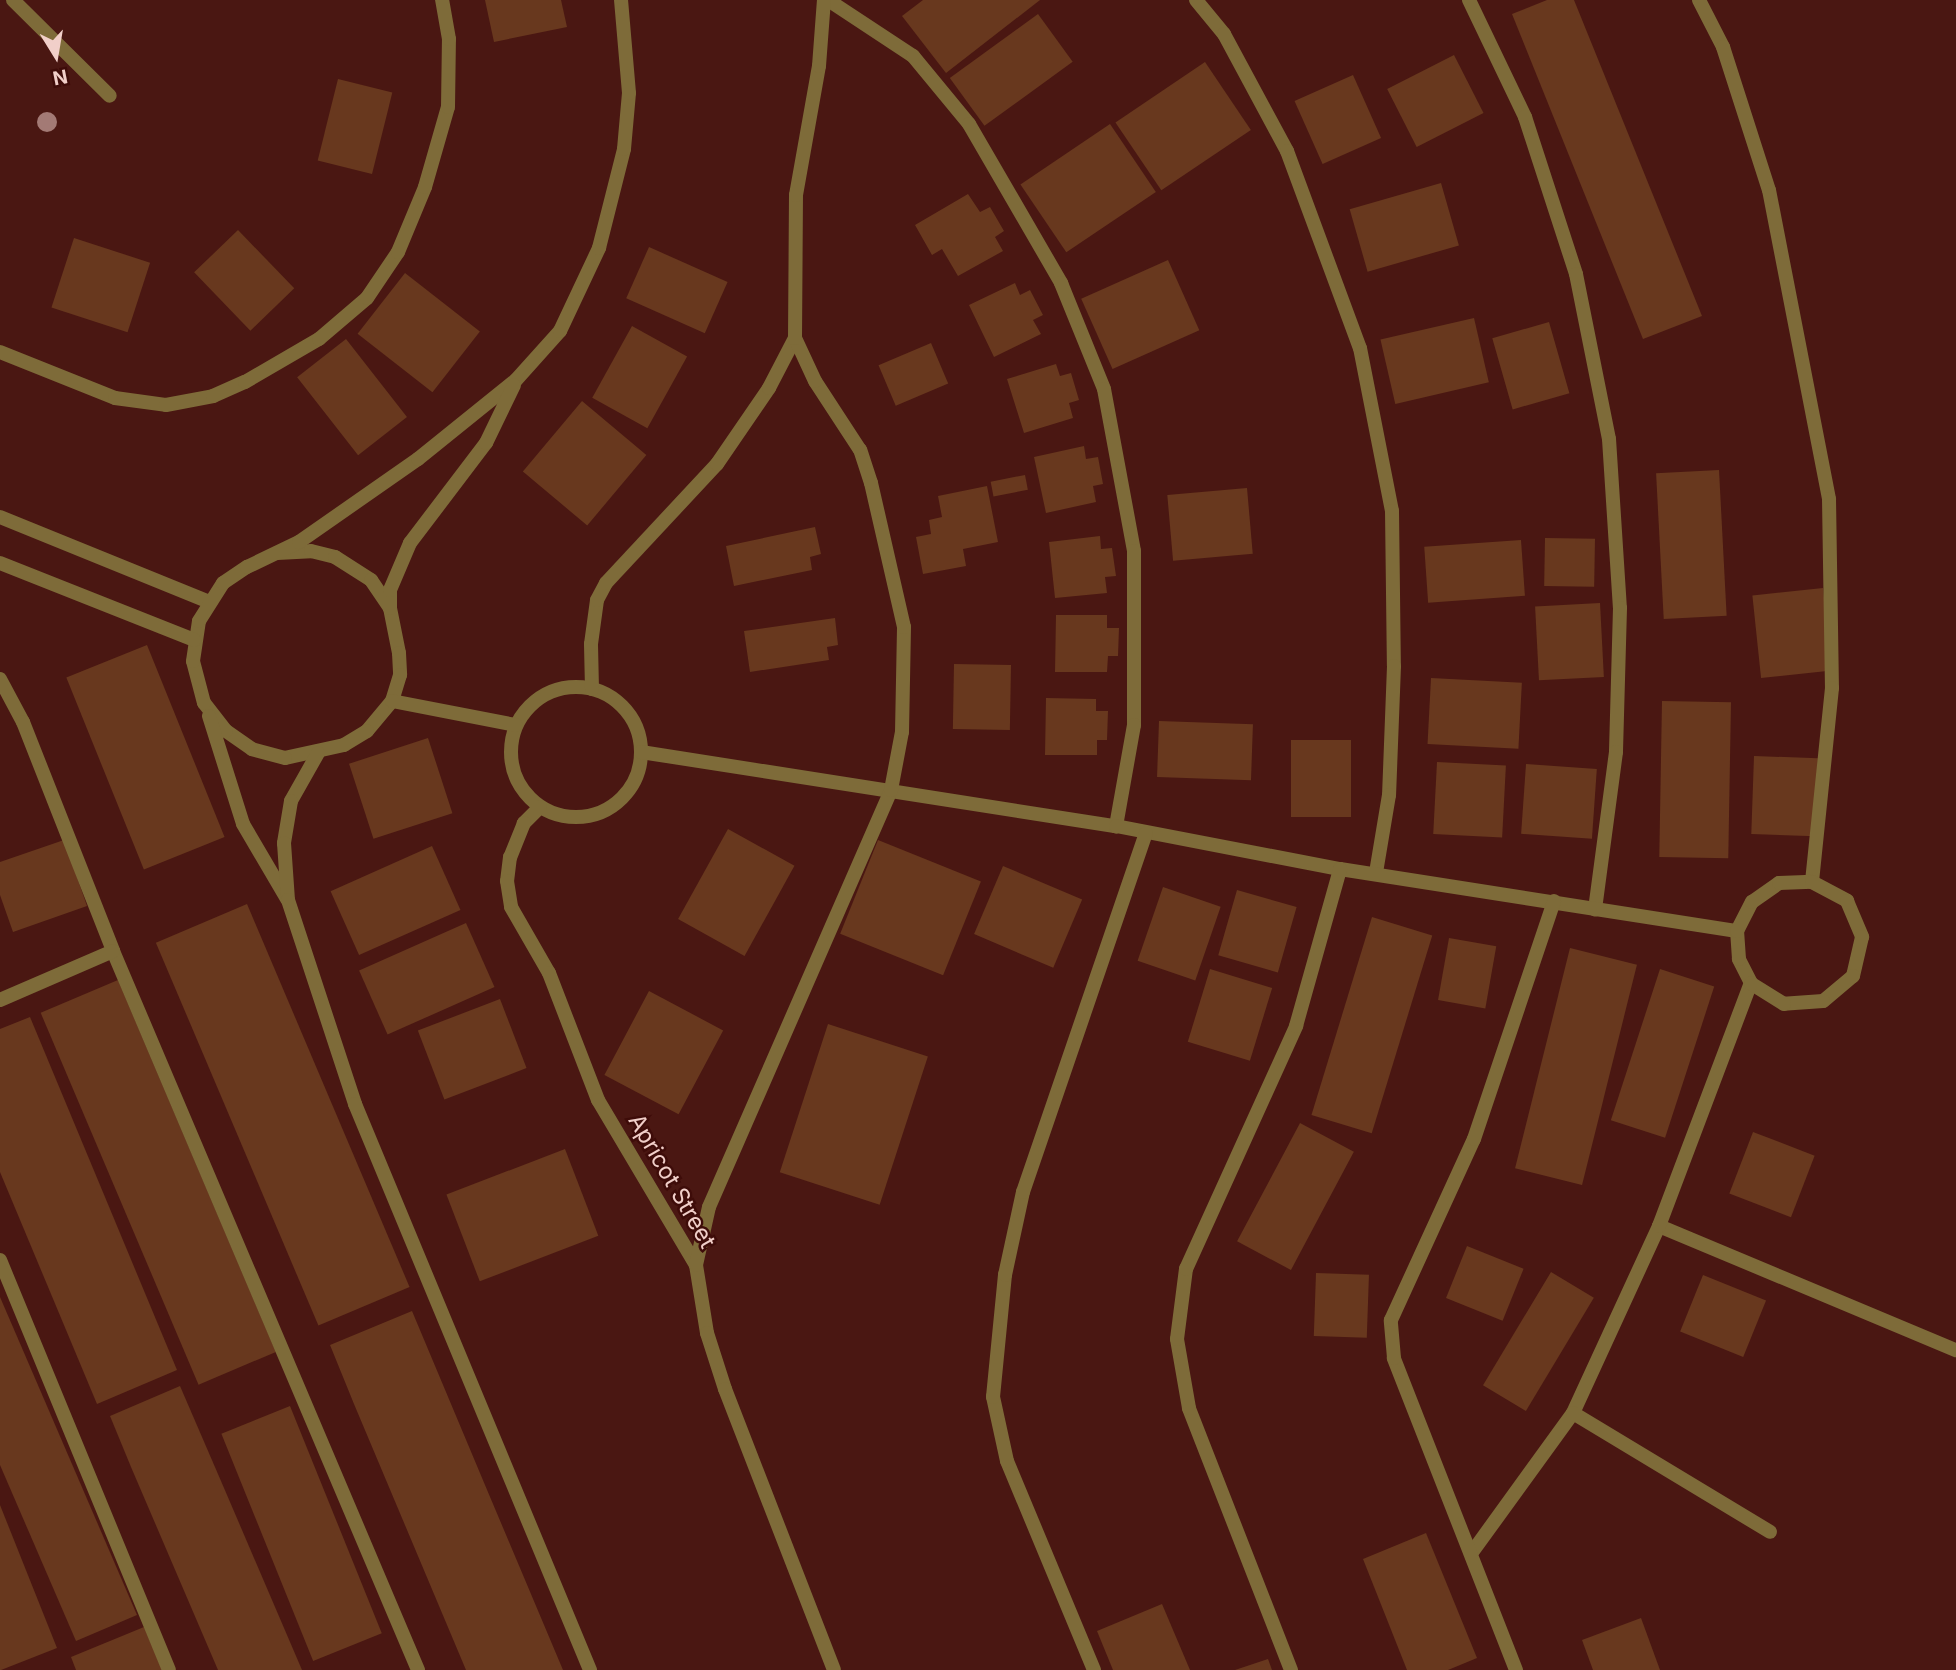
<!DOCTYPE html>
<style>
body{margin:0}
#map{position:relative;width:1956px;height:1670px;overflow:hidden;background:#4a1712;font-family:Inter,sans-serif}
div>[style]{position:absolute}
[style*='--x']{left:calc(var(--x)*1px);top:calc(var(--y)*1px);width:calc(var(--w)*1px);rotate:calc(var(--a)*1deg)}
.building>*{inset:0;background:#68381e;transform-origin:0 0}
.minor>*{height:14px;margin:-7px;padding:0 7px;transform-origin:7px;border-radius:7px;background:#7e6b39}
.minor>.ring{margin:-7px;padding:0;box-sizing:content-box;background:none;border:14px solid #7e6b39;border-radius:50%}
.trees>*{width:20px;height:20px;margin:-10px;border-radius:50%;background:#a37a75}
span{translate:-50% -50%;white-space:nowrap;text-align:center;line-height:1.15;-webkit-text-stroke:5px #3e0c09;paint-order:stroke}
.street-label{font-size:23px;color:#f1cfc9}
.north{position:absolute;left:21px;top:21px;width:70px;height:70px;-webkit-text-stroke:5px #3e0c09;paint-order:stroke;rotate:169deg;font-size:19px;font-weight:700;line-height:28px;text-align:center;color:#f1cfc9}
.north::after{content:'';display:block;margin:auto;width:24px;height:32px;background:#f1cfc9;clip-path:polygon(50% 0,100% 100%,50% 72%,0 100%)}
</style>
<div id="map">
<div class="building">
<div style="clip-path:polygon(485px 0,561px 0,567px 27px,494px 42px)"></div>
<div style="clip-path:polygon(923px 0,1040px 0,946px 73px,902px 16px)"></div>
<div style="clip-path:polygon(1547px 0,1574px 0,1702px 316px,1643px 339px,1512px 14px)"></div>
<div style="left:1038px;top:14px;width:59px;height:109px;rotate:54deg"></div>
<div style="left:1454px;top:55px;width:65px;height:75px;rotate:63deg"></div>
<div style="left:1205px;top:62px;width:82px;height:108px;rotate:56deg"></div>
<div style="left:1353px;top:75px;width:69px;height:64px;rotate:66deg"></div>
<div style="left:338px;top:79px;width:56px;height:84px;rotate:14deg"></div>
<div style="left:1110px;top:124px;width:82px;height:108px;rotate:56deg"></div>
<div style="left:1441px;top:183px;width:65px;height:95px;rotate:74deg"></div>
<div style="clip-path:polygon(968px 194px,980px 212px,990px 207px,1004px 231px,995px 237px,1003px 251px,958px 276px,942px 249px,932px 255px,915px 225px)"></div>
<div style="left:238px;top:230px;width:81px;height:61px;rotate:46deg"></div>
<div style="left:74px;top:238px;width:80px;height:73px;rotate:18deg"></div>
<div style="left:649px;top:247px;width:86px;height:56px;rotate:24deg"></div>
<div style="left:1168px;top:260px;width:77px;height:95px;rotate:66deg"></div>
<div style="left:405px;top:273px;width:95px;height:77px;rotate:38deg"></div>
<div style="clip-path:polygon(1015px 283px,1020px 295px,1030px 290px,1043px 315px,1033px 320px,1041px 334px,994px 357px,969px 305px)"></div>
<div style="left:1474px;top:318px;width:66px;height:96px;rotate:77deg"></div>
<div style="left:1549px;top:322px;width:74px;height:59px;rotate:74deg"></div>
<div style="left:632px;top:326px;width:63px;height:82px;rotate:29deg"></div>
<div style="left:346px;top:339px;width:99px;height:62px;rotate:52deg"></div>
<div style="left:931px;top:343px;width:44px;height:57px;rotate:67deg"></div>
<div style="clip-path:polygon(1056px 364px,1060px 376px,1071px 373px,1079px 400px,1069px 403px,1073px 418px,1024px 433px,1007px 379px)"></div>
<div style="left:582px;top:401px;width:84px;height:92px;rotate:40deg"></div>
<div style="clip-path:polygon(1084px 446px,1086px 459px,1098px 457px,1103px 484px,1093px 486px,1096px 502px,1046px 513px,1034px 457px)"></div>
<div style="left:1719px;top:470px;width:146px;height:63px;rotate:87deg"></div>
<div style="left:1025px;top:475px;width:15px;height:35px;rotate:79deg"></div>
<div style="clip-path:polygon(987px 486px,998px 542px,963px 549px,966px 566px,923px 574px,916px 537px,931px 534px,929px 520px,942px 517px,938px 496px)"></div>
<div style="left:1247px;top:488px;width:66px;height:80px;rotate:85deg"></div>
<div style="clip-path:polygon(815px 527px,821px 554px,810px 557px,812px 570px,734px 586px,726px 546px)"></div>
<div style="clip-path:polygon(1100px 536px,1101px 549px,1112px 548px,1116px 576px,1105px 577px,1107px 593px,1055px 598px,1049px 542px)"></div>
<div style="left:1545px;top:538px;width:50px;height:48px;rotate:1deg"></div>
<div style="left:1521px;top:540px;width:56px;height:97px;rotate:86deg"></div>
<div style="left:1823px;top:588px;width:83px;height:71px;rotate:84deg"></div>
<div style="left:1600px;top:603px;width:74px;height:65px;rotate:87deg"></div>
<div style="clip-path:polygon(1056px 615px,1107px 615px,1107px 628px,1119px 628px,1118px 656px,1108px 656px,1107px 672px,1055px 672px)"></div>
<div style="clip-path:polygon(835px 618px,838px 645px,827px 647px,829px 660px,750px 672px,744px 631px)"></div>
<div style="left:147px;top:645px;width:207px;height:87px;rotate:68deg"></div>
<div style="left:954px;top:664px;width:57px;height:65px;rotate:1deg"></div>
<div style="left:1431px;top:678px;width:91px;height:66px;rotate:3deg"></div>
<div style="clip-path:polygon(1046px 698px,1096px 699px,1096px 711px,1108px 711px,1107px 740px,1097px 740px,1097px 755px,1045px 755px)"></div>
<div style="left:1662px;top:701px;width:69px;height:156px;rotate:1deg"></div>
<div style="left:1159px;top:721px;width:94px;height:56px;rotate:2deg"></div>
<div style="left:428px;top:738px;width:79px;height:83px;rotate:72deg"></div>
<div style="left:1291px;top:740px;width:60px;height:77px"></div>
<div style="left:1754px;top:756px;width:64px;height:78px;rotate:2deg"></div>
<div style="left:1437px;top:762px;width:69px;height:72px;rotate:3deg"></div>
<div style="left:1526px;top:764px;width:71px;height:70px;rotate:4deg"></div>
<div style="left:728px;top:829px;width:76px;height:103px;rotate:29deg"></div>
<div style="clip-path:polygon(64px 840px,87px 906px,13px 932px,0 895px,0 862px)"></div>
<div style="left:878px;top:840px;width:111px;height:101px;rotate:22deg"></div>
<div style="left:432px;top:846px;width:70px;height:111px;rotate:66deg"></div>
<div style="left:1003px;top:866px;width:86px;height:74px;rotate:23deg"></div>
<div style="left:1163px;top:887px;width:61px;height:78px;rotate:19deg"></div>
<div style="left:1237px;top:890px;width:62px;height:68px;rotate:16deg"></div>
<div style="left:247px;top:904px;width:416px;height:99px;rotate:67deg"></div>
<div style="left:1372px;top:917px;width:63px;height:207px;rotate:17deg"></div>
<div style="left:466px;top:923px;width:70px;height:117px;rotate:66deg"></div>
<div style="left:1449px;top:938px;width:48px;height:63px;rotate:10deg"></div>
<div style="left:1570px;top:948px;width:69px;height:227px;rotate:14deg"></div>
<div style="left:1210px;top:969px;width:65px;height:76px;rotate:17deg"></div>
<div style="left:1660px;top:969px;width:57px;height:159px;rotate:18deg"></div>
<div style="left:118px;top:980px;width:404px;height:84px;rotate:67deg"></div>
<div style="left:649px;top:991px;width:84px;height:95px;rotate:28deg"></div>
<div style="left:500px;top:999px;width:74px;height:88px;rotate:69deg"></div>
<div style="clip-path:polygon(30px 1017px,177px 1370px,97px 1404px,0 1172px,0 1029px)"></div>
<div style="left:828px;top:1024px;width:105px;height:156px;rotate:18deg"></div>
<div style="left:1300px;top:1123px;width:61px;height:134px;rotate:28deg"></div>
<div style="left:1753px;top:1132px;width:66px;height:66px;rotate:21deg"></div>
<div style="left:565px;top:1149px;width:93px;height:127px;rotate:69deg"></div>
<div style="left:1467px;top:1246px;width:61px;height:56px;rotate:22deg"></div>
<div style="left:1551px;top:1272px;width:50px;height:132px;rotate:31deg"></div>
<div style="left:1316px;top:1273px;width:53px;height:63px;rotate:2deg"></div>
<div style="left:1703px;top:1275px;width:68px;height:61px;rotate:22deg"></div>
<div style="clip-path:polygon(0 1297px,137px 1615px,76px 1641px,0 1465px)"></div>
<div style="clip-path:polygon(412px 1311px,485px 1485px,563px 1670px,466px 1670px,354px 1404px,330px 1345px)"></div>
<div style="clip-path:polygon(180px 1386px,224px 1488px,302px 1670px,218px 1670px,131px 1467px,110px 1416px)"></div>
<div style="left:290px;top:1406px;width:245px;height:74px;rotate:68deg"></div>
<div style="clip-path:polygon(0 1505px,57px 1648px,1px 1670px,0 1670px)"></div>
<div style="clip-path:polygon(1426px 1533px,1477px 1658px,1448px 1670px,1407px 1670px,1363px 1559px)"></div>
<div style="clip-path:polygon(1162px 1604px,1190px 1670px,1113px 1670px,1097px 1631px)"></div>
<div style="clip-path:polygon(1641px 1618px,1660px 1670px,1593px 1670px,1582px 1640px)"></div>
<div style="clip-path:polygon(144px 1627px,162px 1670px,76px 1670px,71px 1657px)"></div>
<div style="clip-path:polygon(1268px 1659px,1272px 1670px,1235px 1670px)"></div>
</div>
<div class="minor">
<div style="--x:13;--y:0;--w:136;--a:44.7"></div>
<div style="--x:828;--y:0;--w:102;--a:33.4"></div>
<div style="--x:913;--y:56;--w:88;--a:50.5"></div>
<div style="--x:969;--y:124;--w:184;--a:59.9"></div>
<div style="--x:1061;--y:283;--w:114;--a:67.9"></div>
<div style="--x:1104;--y:389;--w:165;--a:79.5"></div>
<div style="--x:1134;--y:551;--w:174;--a:90"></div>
<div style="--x:1134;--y:725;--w:103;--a:100.1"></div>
<div style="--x:1196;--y:0;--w:44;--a:50.5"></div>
<div style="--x:1224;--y:34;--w:133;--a:61.7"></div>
<div style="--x:1287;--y:151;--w:210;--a:69.7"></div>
<div style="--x:1360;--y:348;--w:166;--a:78.9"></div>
<div style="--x:1392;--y:511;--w:155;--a:89.3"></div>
<div style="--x:1394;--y:666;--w:129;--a:92.2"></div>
<div style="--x:1389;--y:795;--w:79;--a:99.5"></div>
<div style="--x:1469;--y:0;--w:130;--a:64.4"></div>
<div style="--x:1525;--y:117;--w:165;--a:72"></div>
<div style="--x:1576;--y:274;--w:168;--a:78.7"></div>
<div style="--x:1609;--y:439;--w:169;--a:86.3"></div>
<div style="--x:1620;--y:608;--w:144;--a:91.6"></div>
<div style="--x:1616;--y:752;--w:159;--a:97.6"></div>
<div style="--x:1699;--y:0;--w:53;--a:62.9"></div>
<div style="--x:1723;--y:47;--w:150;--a:72.2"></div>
<div style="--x:1769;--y:190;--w:315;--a:79"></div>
<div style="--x:1829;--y:499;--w:189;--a:89.1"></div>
<div style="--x:1832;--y:688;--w:195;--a:95.9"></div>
<div style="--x:0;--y:352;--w:124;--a:21.8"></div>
<div style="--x:115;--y:398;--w:51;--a:7.8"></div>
<div style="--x:166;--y:405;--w:48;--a:-10.8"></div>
<div style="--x:213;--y:396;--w:35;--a:-24"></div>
<div style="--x:245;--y:382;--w:86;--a:-30.2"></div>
<div style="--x:319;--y:339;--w:63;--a:-40.5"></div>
<div style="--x:367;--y:298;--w:55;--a:-56"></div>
<div style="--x:398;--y:252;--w:70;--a:-67.4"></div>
<div style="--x:425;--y:187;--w:83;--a:-74"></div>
<div style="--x:448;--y:107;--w:68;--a:-89.2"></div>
<div style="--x:449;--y:39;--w:40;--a:-100"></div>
<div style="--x:0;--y:517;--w:226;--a:22.1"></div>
<div style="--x:277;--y:553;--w:34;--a:-3"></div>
<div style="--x:311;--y:551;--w:25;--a:14"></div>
<div style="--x:335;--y:557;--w:43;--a:32.6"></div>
<div style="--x:371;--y:580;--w:34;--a:56"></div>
<div style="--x:390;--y:608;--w:46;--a:78.7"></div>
<div style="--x:399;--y:653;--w:22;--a:87"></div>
<div style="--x:400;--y:675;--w:27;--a:107"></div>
<div style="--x:392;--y:701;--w:39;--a:130"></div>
<div style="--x:367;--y:731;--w:27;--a:149"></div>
<div style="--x:344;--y:745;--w:60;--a:167.6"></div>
<div style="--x:285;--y:758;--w:34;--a:-165"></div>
<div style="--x:252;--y:749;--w:32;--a:-145"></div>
<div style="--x:226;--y:731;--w:36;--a:-128"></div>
<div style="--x:204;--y:703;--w:43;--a:-104.7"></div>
<div style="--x:193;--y:661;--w:40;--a:-81.5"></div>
<div style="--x:199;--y:621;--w:45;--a:-57.7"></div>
<div style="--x:223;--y:583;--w:29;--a:-34"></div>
<div style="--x:247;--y:567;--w:58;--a:-25.7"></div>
<div style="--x:299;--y:542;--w:145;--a:-34.9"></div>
<div style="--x:418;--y:459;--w:126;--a:-38.9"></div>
<div style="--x:516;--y:380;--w:66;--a:-48.1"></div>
<div style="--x:560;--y:331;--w:92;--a:-64.8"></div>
<div style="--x:599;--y:248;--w:102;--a:-75.8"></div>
<div style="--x:624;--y:149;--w:56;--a:-84.9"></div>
<div style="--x:629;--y:93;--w:93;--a:-94.9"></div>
<div style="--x:0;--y:563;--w:209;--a:21.6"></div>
<div style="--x:390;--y:608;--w:18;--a:-90"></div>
<div style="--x:390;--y:590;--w:51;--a:-66.9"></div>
<div style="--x:410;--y:543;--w:126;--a:-52.8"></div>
<div style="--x:486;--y:443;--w:64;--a:-64.2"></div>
<div style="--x:0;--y:679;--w:49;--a:61.9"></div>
<div style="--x:23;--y:722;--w:246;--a:68.5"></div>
<div style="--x:113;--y:951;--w:781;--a:67.01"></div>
<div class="ring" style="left:511px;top:687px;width:116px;height:116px"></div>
<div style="--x:592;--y:689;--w:45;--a:-91.3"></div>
<div style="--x:591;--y:644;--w:44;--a:-82.2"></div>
<div style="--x:597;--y:600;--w:19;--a:-62"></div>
<div style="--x:606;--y:583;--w:163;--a:-47"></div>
<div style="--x:717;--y:464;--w:92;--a:-55.6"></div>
<div style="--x:769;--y:388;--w:56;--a:-62.5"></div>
<div style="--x:392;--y:701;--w:126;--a:11"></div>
<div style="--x:209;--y:716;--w:113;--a:72.5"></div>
<div style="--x:243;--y:824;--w:87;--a:59.6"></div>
<div style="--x:641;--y:752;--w:481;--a:8.9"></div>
<div style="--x:1116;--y:826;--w:228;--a:10.9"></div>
<div style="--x:1340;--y:869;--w:402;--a:8.9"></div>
<div style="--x:318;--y:753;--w:55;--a:119.4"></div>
<div style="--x:291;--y:801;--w:43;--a:99.5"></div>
<div style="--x:284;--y:843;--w:57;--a:86"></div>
<div style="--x:288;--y:900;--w:215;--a:71.8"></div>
<div style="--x:355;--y:1104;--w:613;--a:67.45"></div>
<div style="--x:540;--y:807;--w:23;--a:135"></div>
<div style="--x:524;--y:823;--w:37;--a:112"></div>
<div style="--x:510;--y:857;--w:24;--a:97"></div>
<div style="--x:507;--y:881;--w:26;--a:81"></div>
<div style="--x:511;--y:907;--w:76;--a:60.1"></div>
<div style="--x:549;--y:973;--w:136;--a:68.9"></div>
<div style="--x:598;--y:1100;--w:192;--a:59.3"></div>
<div style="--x:696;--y:1265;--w:69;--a:80.8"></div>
<div style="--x:707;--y:1333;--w:59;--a:72.2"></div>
<div style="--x:725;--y:1389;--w:301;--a:68.8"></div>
<div style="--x:0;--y:1000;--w:123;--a:-23.4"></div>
<div style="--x:1659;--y:1226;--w:322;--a:22.7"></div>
<div style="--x:0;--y:1260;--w:443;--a:67.6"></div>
<div style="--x:696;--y:1265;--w:59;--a:-77.4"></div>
<div style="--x:709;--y:1207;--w:455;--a:-66.4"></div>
<div style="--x:891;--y:790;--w:59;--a:-79.3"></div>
<div style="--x:902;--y:732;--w:105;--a:-88.9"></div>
<div style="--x:904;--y:627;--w:148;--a:-102.9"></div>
<div style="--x:871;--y:483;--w:35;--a:-108"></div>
<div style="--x:860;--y:450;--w:82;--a:-123.1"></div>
<div style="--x:815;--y:381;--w:47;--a:-114.9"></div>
<div style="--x:795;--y:338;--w:143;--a:-89.6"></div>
<div style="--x:796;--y:195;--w:131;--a:-79.9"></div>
<div style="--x:819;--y:66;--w:66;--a:-85.7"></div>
<div style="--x:1573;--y:1413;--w:206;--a:-65.3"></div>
<div style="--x:1659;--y:1226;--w:260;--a:-69.3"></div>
<div style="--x:1751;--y:983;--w:27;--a:-117"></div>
<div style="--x:1739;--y:959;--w:28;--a:-94"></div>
<div style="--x:1737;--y:931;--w:33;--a:-63"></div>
<div style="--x:1752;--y:902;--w:33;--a:-35"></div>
<div style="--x:1779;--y:883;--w:33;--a:-2"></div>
<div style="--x:1812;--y:882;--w:40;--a:28"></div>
<div style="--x:1847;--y:901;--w:39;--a:67"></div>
<div style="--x:1862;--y:937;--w:40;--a:103"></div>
<div style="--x:1853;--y:976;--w:39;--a:140"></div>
<div style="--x:1823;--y:1001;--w:39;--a:176"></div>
<div style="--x:1784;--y:1004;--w:39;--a:-148"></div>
<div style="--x:1473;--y:1551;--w:170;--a:-54.1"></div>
<div style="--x:1573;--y:1413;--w:230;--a:31.1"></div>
<div style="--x:1094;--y:1670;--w:226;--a:-112.6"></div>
<div style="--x:1007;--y:1461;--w:66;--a:-102.3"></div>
<div style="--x:993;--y:1397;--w:123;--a:-84.4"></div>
<div style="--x:1005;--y:1275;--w:85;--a:-77.8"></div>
<div style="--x:1023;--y:1192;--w:379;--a:-71.1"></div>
<div style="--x:1291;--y:1670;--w:281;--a:-111.3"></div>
<div style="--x:1189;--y:1408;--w:70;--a:-99.9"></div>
<div style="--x:1177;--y:1339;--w:71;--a:-82.7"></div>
<div style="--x:1186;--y:1269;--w:267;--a:-65.6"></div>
<div style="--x:1296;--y:1026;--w:163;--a:-74.3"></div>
<div style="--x:1516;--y:1670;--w:335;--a:-111.4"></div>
<div style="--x:1394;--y:1358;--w:38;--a:-95"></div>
<div style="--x:1391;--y:1320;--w:199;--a:-65.4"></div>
<div style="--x:1474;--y:1139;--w:251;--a:-71.4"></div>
</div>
<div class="trees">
<div style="left:47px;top:122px"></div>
</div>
<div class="street-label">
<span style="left:672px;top:1181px;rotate:60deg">Apricot Street</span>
</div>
<div class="north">N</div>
</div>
